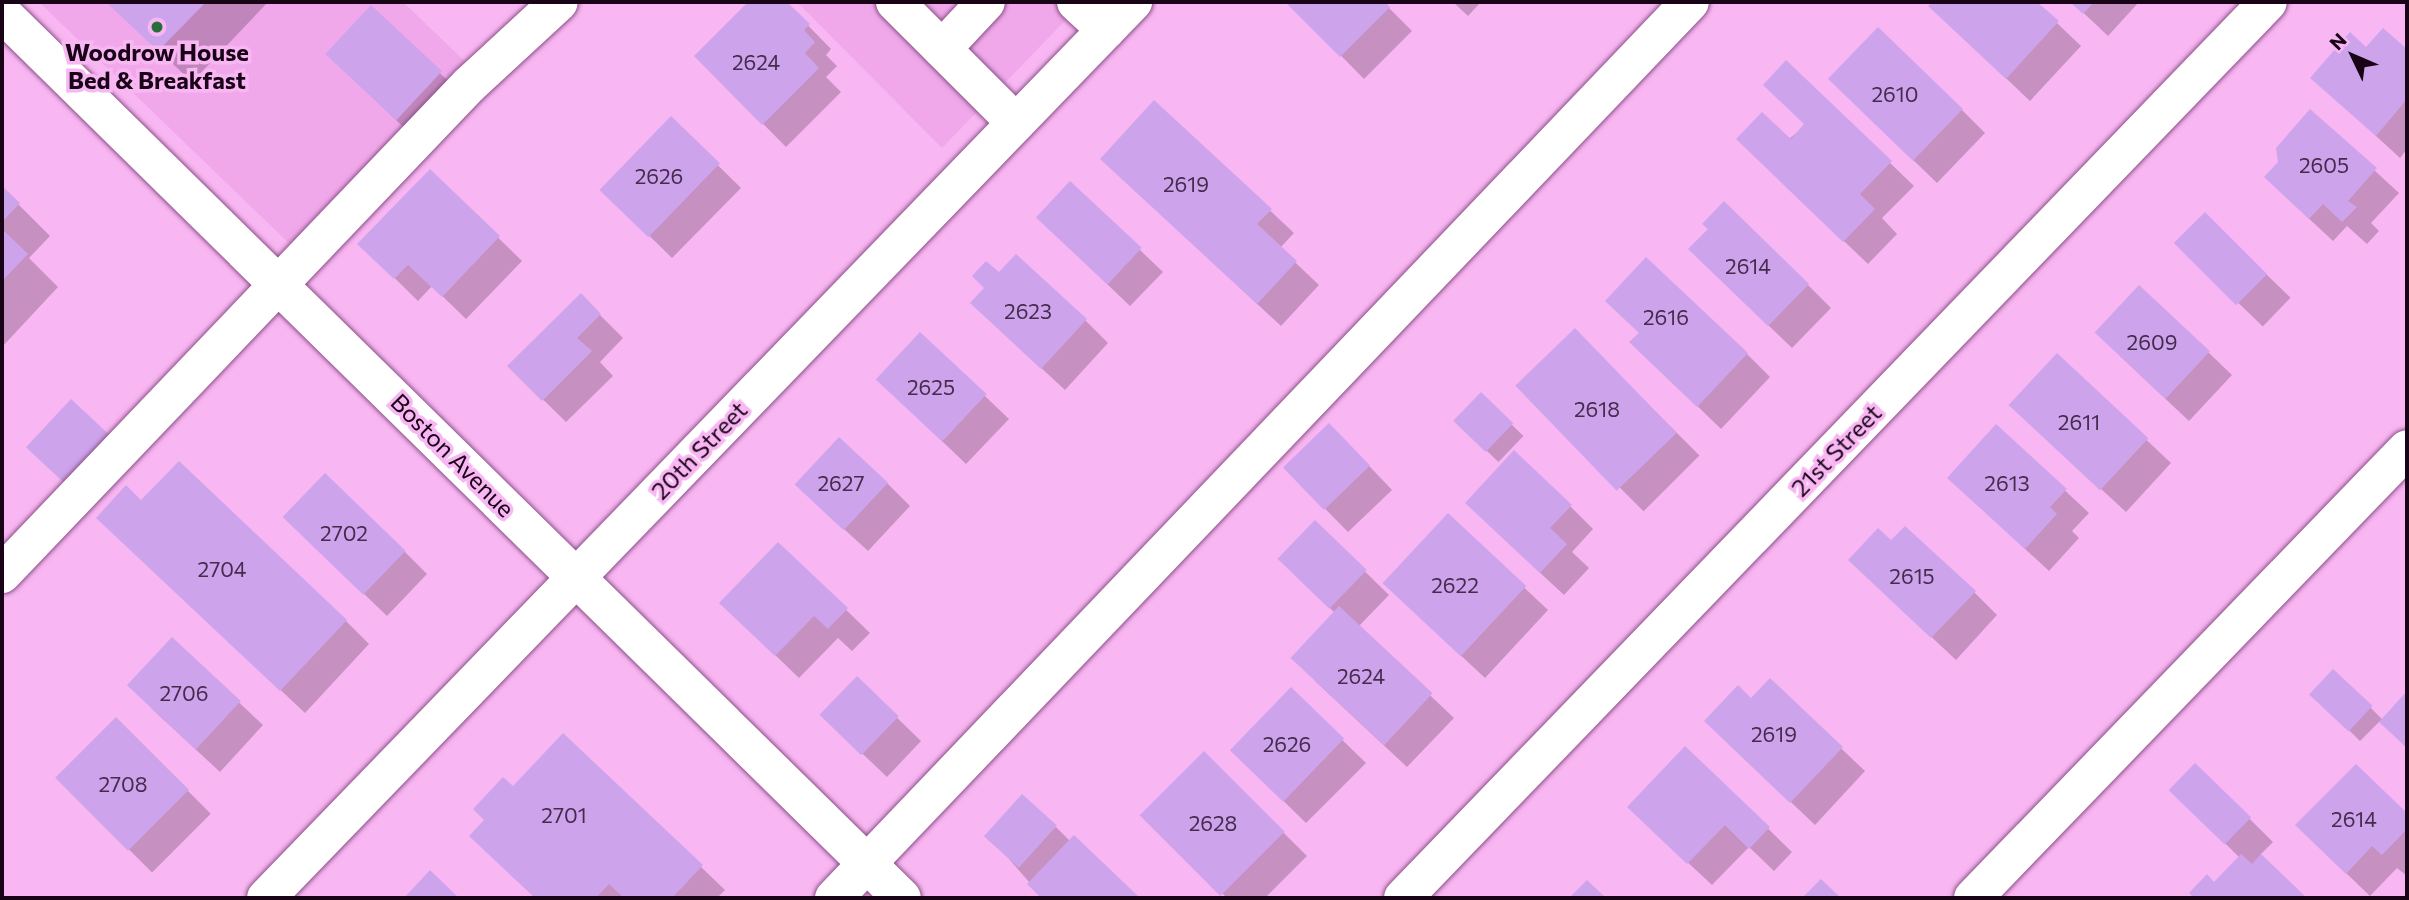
<!DOCTYPE html>
<style>
body{margin:0}
#map{position:relative;width:2409px;height:900px;overflow:hidden;background:#f8b6f2;font-family:Commissioner,sans-serif}
div>[style]{position:absolute}
[style*='--x']{left:calc(var(--x)*1px);top:calc(var(--y)*1px);width:calc(var(--w)*1px);rotate:calc(var(--a)*1deg)}
.built>*{inset:0;background:#f0a8ea}
.shadow>*{inset:0;background:#0003;transform-origin:0 0}
.building>*{inset:0;background:#cda4ec;transform-origin:0 0}
.roads{filter:drop-shadow(0 0 2px #8b5087) drop-shadow(0 0 2px #8b5087)}
.minor>*{height:38px;margin:-19px;padding:0 19px;transform-origin:19px;border-radius:19px;background:#fff}
.dots>*{width:19px;height:19px;translate:-50% -50%;box-sizing:border-box;border:4px solid #f8b6f2;border-radius:50%}
span{translate:-50% -50%;white-space:nowrap;text-align:center;line-height:1.15;-webkit-text-stroke:7px #f8b6f2;paint-order:stroke}
.number-label{font-size:21px;color:#452b4c}
.number-label span{-webkit-text-stroke-width:0}
.poi-label{font-size:24px;color:#180317;font-weight:700}
.street-label{font-size:24px;color:#180317}
.frame{position:absolute;inset:0;border:4px solid #180317;pointer-events:none}
.north{position:absolute;left:2318px;top:21px;width:70px;height:70px;-webkit-text-stroke:5px #f8b6f2;paint-order:stroke;rotate:314deg;font-size:19px;font-weight:700;line-height:28px;text-align:center;color:#180317}
.north::after{content:'';display:block;margin:auto;width:24px;height:32px;background:#180317;clip-path:polygon(50% 0,100% 100%,50% 72%,0 100%)}
</style>
<div id="map">
<div class="built">
<div style="clip-path:polygon(39px 2px,403px 2px,472px 68px,296px 250px)"></div>
<div style="clip-path:polygon(797px 2px,1083px 2px,942px 148px)"></div>
</div>
<div class="shadow">
<div style="clip-path:polygon(107px 2px,268px 2px,192px 82px)"></div>
<div style="clip-path:polygon(751px 2px,785px 2px,831px 49px,826px 55px,837px 66px,826px 77px,841px 92px,786px 147px,696px 56px)"></div>
<div style="clip-path:polygon(1288px 2px,1383px 2px,1412px 31px,1364px 79px)"></div>
<div style="clip-path:polygon(1453px 2px,1481px 2px,1468px 16px)"></div>
<div style="clip-path:polygon(1935px 2px,2035px 2px,2081px 46px,2030px 101px,1930px 6px)"></div>
<div style="clip-path:polygon(2072px 2px,2139px 2px,2108px 36px)"></div>
<div style="clip-path:polygon(371px 8px,464px 96px,419px 142px,351px 77px)"></div>
<div style="clip-path:polygon(2383px 30px,2407px 51px,2407px 149px,2400px 158px,2313px 78px,2366px 49px)"></div>
<div style="clip-path:polygon(1786px 63px,1914px 186px,1882px 218px,1897px 234px,1868px 264px,1761px 162px,1806px 125px)"></div>
<div style="clip-path:polygon(1154px 102px,1294px 233px,1280px 248px,1319px 285px,1281px 326px,1126px 182px)"></div>
<div style="clip-path:polygon(1853px 102px,1962px 110px,1985px 133px,1937px 183px)"></div>
<div style="clip-path:polygon(2310px 111px,2399px 193px,2371px 223px,2379px 231px,2367px 244px,2347px 226px,2333px 241px,2289px 200px,2280px 163px)"></div>
<div style="clip-path:polygon(671px 119px,741px 188px,672px 258px,625px 212px)"></div>
<div style="clip-path:polygon(430px 171px,522px 261px,466px 319px,432px 286px,418px 301px,360px 244px)"></div>
<div style="clip-path:polygon(1070px 183px,1163px 272px,1130px 306px,1061px 240px)"></div>
<div style="clip-path:polygon(2px 188px,50px 236px,29px 258px,58px 287px,2px 347px)"></div>
<div style="left:2205px;top:215px;width:119px;height:40px;rotate:44deg"></div>
<div style="clip-path:polygon(1713px 272px,1808px 285px,1831px 308px,1792px 348px)"></div>
<div style="clip-path:polygon(999px 275px,1085px 320px,1108px 343px,1065px 390px,996px 326px)"></div>
<div style="clip-path:polygon(581px 296px,623px 338px,600px 362px,613px 376px,566px 422px,509px 366px)"></div>
<div style="left:1575px;top:331px;width:176px;height:79px;rotate:45deg"></div>
<div style="clip-path:polygon(920px 334px,1009px 419px,966px 464px,901px 402px)"></div>
<div style="clip-path:polygon(2208px 352px,2232px 375px,2189px 421px,2120px 356px)"></div>
<div style="clip-path:polygon(1747px 354px,1770px 377px,1721px 429px,1655px 365px)"></div>
<div style="clip-path:polygon(2057px 356px,2171px 463px,2126px 512px,2035px 428px)"></div>
<div style="left:1481px;top:395px;width:59px;height:36px;rotate:44deg"></div>
<div style="clip-path:polygon(1996px 426px,2089px 513px,2072px 531px,2079px 538px,2049px 571px,1973px 501px)"></div>
<div style="clip-path:polygon(1352px 448px,1392px 490px,1348px 532px,1285px 468px)"></div>
<div style="clip-path:polygon(887px 483px,910px 506px,868px 551px,821px 508px)"></div>
<div style="clip-path:polygon(141px 502px,346px 621px,369px 644px,305px 713px,122px 541px)"></div>
<div style="clip-path:polygon(1570px 506px,1593px 529px,1572px 552px,1589px 568px,1564px 595px,1490px 526px)"></div>
<div style="clip-path:polygon(1448px 516px,1548px 610px,1485px 678px,1409px 607px)"></div>
<div style="clip-path:polygon(1315px 523px,1389px 595px,1358px 627px,1454px 718px,1407px 767px,1315px 681px,1335px 613px,1281px 560px)"></div>
<div style="clip-path:polygon(308px 540px,404px 551px,427px 574px,387px 616px)"></div>
<div style="clip-path:polygon(1892px 543px,1974px 592px,1997px 615px,1956px 660px,1874px 583px)"></div>
<div style="clip-path:polygon(778px 544px,870px 633px,852px 651px,838px 638px,799px 678px,745px 626px)"></div>
<div style="clip-path:polygon(172px 639px,263px 725px,220px 772px,151px 708px)"></div>
<div style="clip-path:polygon(2333px 671px,2383px 720px,2407px 693px,2407px 748px,2380px 721px,2360px 741px,2312px 694px)"></div>
<div style="clip-path:polygon(857px 679px,921px 741px,887px 777px,846px 738px)"></div>
<div style="clip-path:polygon(1770px 681px,1865px 771px,1815px 825px,1730px 744px,1751px 701px)"></div>
<div style="clip-path:polygon(1291px 690px,1366px 763px,1306px 823px,1255px 773px)"></div>
<div style="left:116px;top:719px;width:134px;height:83px;rotate:45deg"></div>
<div style="clip-path:polygon(564px 735px,725px 890px,717px 898px,536px 898px,494px 859px,513px 789px)"></div>
<div style="clip-path:polygon(1685px 748px,1792px 852px,1774px 871px,1749px 847px,1712px 885px,1653px 830px)"></div>
<div style="clip-path:polygon(1204px 754px,1307px 856px,1265px 898px,1227px 898px,1143px 816px)"></div>
<div style="clip-path:polygon(2195px 765px,2273px 842px,2260px 855px,2304px 898px,2196px 898px,2192px 893px,2214px 884px,2240px 858px,2194px 813px)"></div>
<div style="clip-path:polygon(2356px 766px,2407px 816px,2407px 876px,2397px 868px,2370px 896px,2320px 848px)"></div>
<div style="clip-path:polygon(1056px 827px,1070px 841px,1074px 837px,1137px 898px,1043px 898px,1009px 859px)"></div>
</div>
<div class="building">
<div style="clip-path:polygon(106px 2px,206px 2px,158px 51px)"></div>
<div style="clip-path:polygon(748px 2px,787px 2px,810px 24px,804px 30px,815px 42px,805px 53px,819px 68px,762px 125px,694px 56px)"></div>
<div style="clip-path:polygon(1285px 2px,1385px 2px,1390px 7px,1340px 57px)"></div>
<div style="clip-path:polygon(1932px 2px,2037px 2px,2059px 21px,2006px 79px,1928px 6px)"></div>
<div style="clip-path:polygon(2070px 2px,2094px 2px,2083px 14px)"></div>
<div style="left:371px;top:5px;width:97px;height:67px;rotate:43deg"></div>
<div style="left:1878px;top:27px;width:118px;height:72px;rotate:44deg"></div>
<div style="clip-path:polygon(2383px 28px,2407px 49px,2407px 99px,2376px 136px,2310px 78px,2350px 32px,2366px 47px)"></div>
<div style="clip-path:polygon(1786px 60px,1892px 161px,1860px 194px,1875px 209px,1843px 242px,1736px 139px,1762px 112px,1791px 139px,1804px 124px,1763px 85px)"></div>
<div style="clip-path:polygon(1154px 100px,1272px 209px,1257px 224px,1297px 261px,1257px 304px,1100px 159px)"></div>
<div style="clip-path:polygon(2310px 109px,2377px 168px,2348px 201px,2357px 207px,2342px 222px,2323px 204px,2309px 219px,2264px 177px,2278px 162px,2276px 148px)"></div>
<div style="left:671px;top:116px;width:68px;height:103px;rotate:44deg"></div>
<div style="clip-path:polygon(430px 169px,500px 236px,442px 297px,408px 265px,394px 279px,357px 244px)"></div>
<div style="left:1070px;top:181px;width:98px;height:50px;rotate:43deg"></div>
<div style="clip-path:polygon(2px 186px,20px 203px,2px 222px)"></div>
<div style="clip-path:polygon(1724px 201px,1809px 284px,1768px 326px,1688px 249px,1708px 229px,1702px 224px)"></div>
<div style="left:2205px;top:212px;width:88px;height:44px;rotate:45deg"></div>
<div style="clip-path:polygon(2px 229px,28px 254px,2px 281px)"></div>
<div style="clip-path:polygon(1016px 254px,1087px 319px,1041px 369px,970px 303px,984px 288px,972px 276px,986px 261px,999px 272px)"></div>
<div style="clip-path:polygon(1646px 257px,1748px 353px,1697px 407px,1629px 342px,1639px 333px,1605px 301px)"></div>
<div style="left:2139px;top:285px;width:97px;height:65px;rotate:43deg"></div>
<div style="clip-path:polygon(581px 293px,601px 314px,577px 338px,592px 351px,542px 401px,507px 366px)"></div>
<div style="left:1575px;top:328px;width:146px;height:83px;rotate:46deg"></div>
<div style="left:920px;top:332px;width:91px;height:65px;rotate:43deg"></div>
<div style="left:2057px;top:353px;width:125px;height:71px;rotate:43deg"></div>
<div style="left:1481px;top:392px;width:45px;height:40px;rotate:44deg"></div>
<div style="left:71px;top:399px;width:52px;height:66px;rotate:43deg"></div>
<div style="left:1329px;top:423px;width:59px;height:64px;rotate:46deg"></div>
<div style="clip-path:polygon(1996px 424px,2067px 489px,2050px 507px,2057px 514px,2025px 549px,1947px 478px)"></div>
<div style="left:839px;top:437px;width:67px;height:65px;rotate:43deg"></div>
<div style="clip-path:polygon(1514px 450px,1572px 505px,1550px 528px,1567px 544px,1540px 573px,1465px 503px)"></div>
<div style="clip-path:polygon(179px 461px,347px 620px,280px 691px,96px 518px,126px 485px,141px 500px)"></div>
<div style="left:325px;top:473px;width:112px;height:61px;rotate:44deg"></div>
<div style="left:1448px;top:513px;width:107px;height:96px;rotate:43deg"></div>
<div style="left:1315px;top:520px;width:72px;height:54px;rotate:44deg"></div>
<div style="clip-path:polygon(1905px 526px,1976px 591px,1931px 638px,1848px 560px,1878px 528px,1891px 540px)"></div>
<div style="clip-path:polygon(778px 542px,848px 608px,828px 629px,814px 616px,775px 656px,719px 603px)"></div>
<div style="left:1339px;top:606px;width:128px;height:71px;rotate:43deg"></div>
<div style="left:172px;top:637px;width:94px;height:66px;rotate:43deg"></div>
<div style="left:2333px;top:669px;width:54px;height:35px;rotate:43deg"></div>
<div style="left:857px;top:676px;width:58px;height:54px;rotate:44deg"></div>
<div style="clip-path:polygon(1770px 678px,1843px 747px,1790px 803px,1704px 721px,1738px 685px,1751px 698px)"></div>
<div style="left:1291px;top:687px;width:74px;height:88px;rotate:44deg"></div>
<div style="clip-path:polygon(2407px 691px,2407px 748px,2379px 722px)"></div>
<div style="left:116px;top:717px;width:103px;height:86px;rotate:45deg"></div>
<div style="clip-path:polygon(563px 733px,703px 865px,672px 898px,624px 898px,609px 884px,596px 898px,535px 898px,469px 836px,484px 820px,473px 809px,503px 777px,513px 786px)"></div>
<div style="clip-path:polygon(1685px 746px,1770px 827px,1749px 849px,1725px 825px,1687px 864px,1627px 807px)"></div>
<div style="left:1204px;top:751px;width:114px;height:91px;rotate:45deg"></div>
<div style="left:2195px;top:763px;width:78px;height:38px;rotate:44deg"></div>
<div style="clip-path:polygon(2356px 764px,2407px 813px,2407px 829px,2382px 855px,2372px 846px,2346px 874px,2295px 825px)"></div>
<div style="left:1022px;top:794px;width:47px;height:57px;rotate:42deg"></div>
<div style="clip-path:polygon(1074px 835px,1140px 898px,1041px 898px,1027px 884px)"></div>
<div style="clip-path:polygon(2241px 854px,2252px 864px,2261px 854px,2307px 898px,2194px 898px,2189px 893px,2207px 874px,2214px 882px)"></div>
<div style="clip-path:polygon(430px 870px,459px 898px,404px 898px)"></div>
<div style="clip-path:polygon(1821px 879px,1841px 898px,1802px 898px)"></div>
<div style="clip-path:polygon(1587px 880px,1606px 898px,1569px 898px)"></div>
</div>
<div class="roads">
<div class="minor">
<div style="--x:895;--y:2;--w:171;--a:45"></div>
<div style="--x:1076;--y:2;--w:41;--a:43"></div>
<div style="--x:2;--y:13;--w:1262;--a:44.52"></div>
<div style="--x:942;--y:49;--w:64;--a:-46.9"></div>
<div style="--x:2;--y:574;--w:676;--a:-46.32"></div>
<div style="--x:469;--y:85;--w:122;--a:-42.7"></div>
<div style="--x:266;--y:898;--w:1247;--a:-45.94"></div>
<div style="--x:834;--y:898;--w:1239;--a:-46.31"></div>
<div style="--x:1403;--y:898;--w:1245;--a:-46.01"></div>
<div style="--x:1973;--y:898;--w:624;--a:-45.97"></div>
</div>
</div>
<div class="dots">
<div style="left:157px;top:27px;background:#276e3b"></div>
</div>
<div class="number-label">
<span style="left:756px;top:62px">2624</span>
<span style="left:1895px;top:94px">2610</span>
<span style="left:2324px;top:165px">2605</span>
<span style="left:659px;top:176px">2626</span>
<span style="left:1186px;top:184px">2619</span>
<span style="left:1748px;top:266px">2614</span>
<span style="left:1028px;top:311px">2623</span>
<span style="left:1666px;top:317px">2616</span>
<span style="left:2152px;top:342px">2609</span>
<span style="left:931px;top:387px">2625</span>
<span style="left:1597px;top:409px">2618</span>
<span style="left:2079px;top:422px">2611</span>
<span style="left:841px;top:483px">2627</span>
<span style="left:2007px;top:483px">2613</span>
<span style="left:344px;top:533px">2702</span>
<span style="left:222px;top:569px">2704</span>
<span style="left:1912px;top:576px">2615</span>
<span style="left:1455px;top:585px">2622</span>
<span style="left:1361px;top:676px">2624</span>
<span style="left:184px;top:693px">2706</span>
<span style="left:1774px;top:734px">2619</span>
<span style="left:1287px;top:744px">2626</span>
<span style="left:123px;top:784px">2708</span>
<span style="left:564px;top:815px">2701</span>
<span style="left:2354px;top:819px">2614</span>
<span style="left:1213px;top:823px">2628</span>
</div>
<div class="poi-label">
<span style="left:157px;top:66px">Woodrow House<br>Bed &amp; Breakfast</span>
</div>
<div class="street-label">
<span style="left:699px;top:450px;rotate:-46deg">20th Street</span>
<span style="left:1836px;top:450px;rotate:-46deg">21st Street</span>
<span style="left:453px;top:455px;rotate:45deg">Boston Avenue</span>
</div>
<div class="frame"></div>
<div class="north">N</div>
</div>
